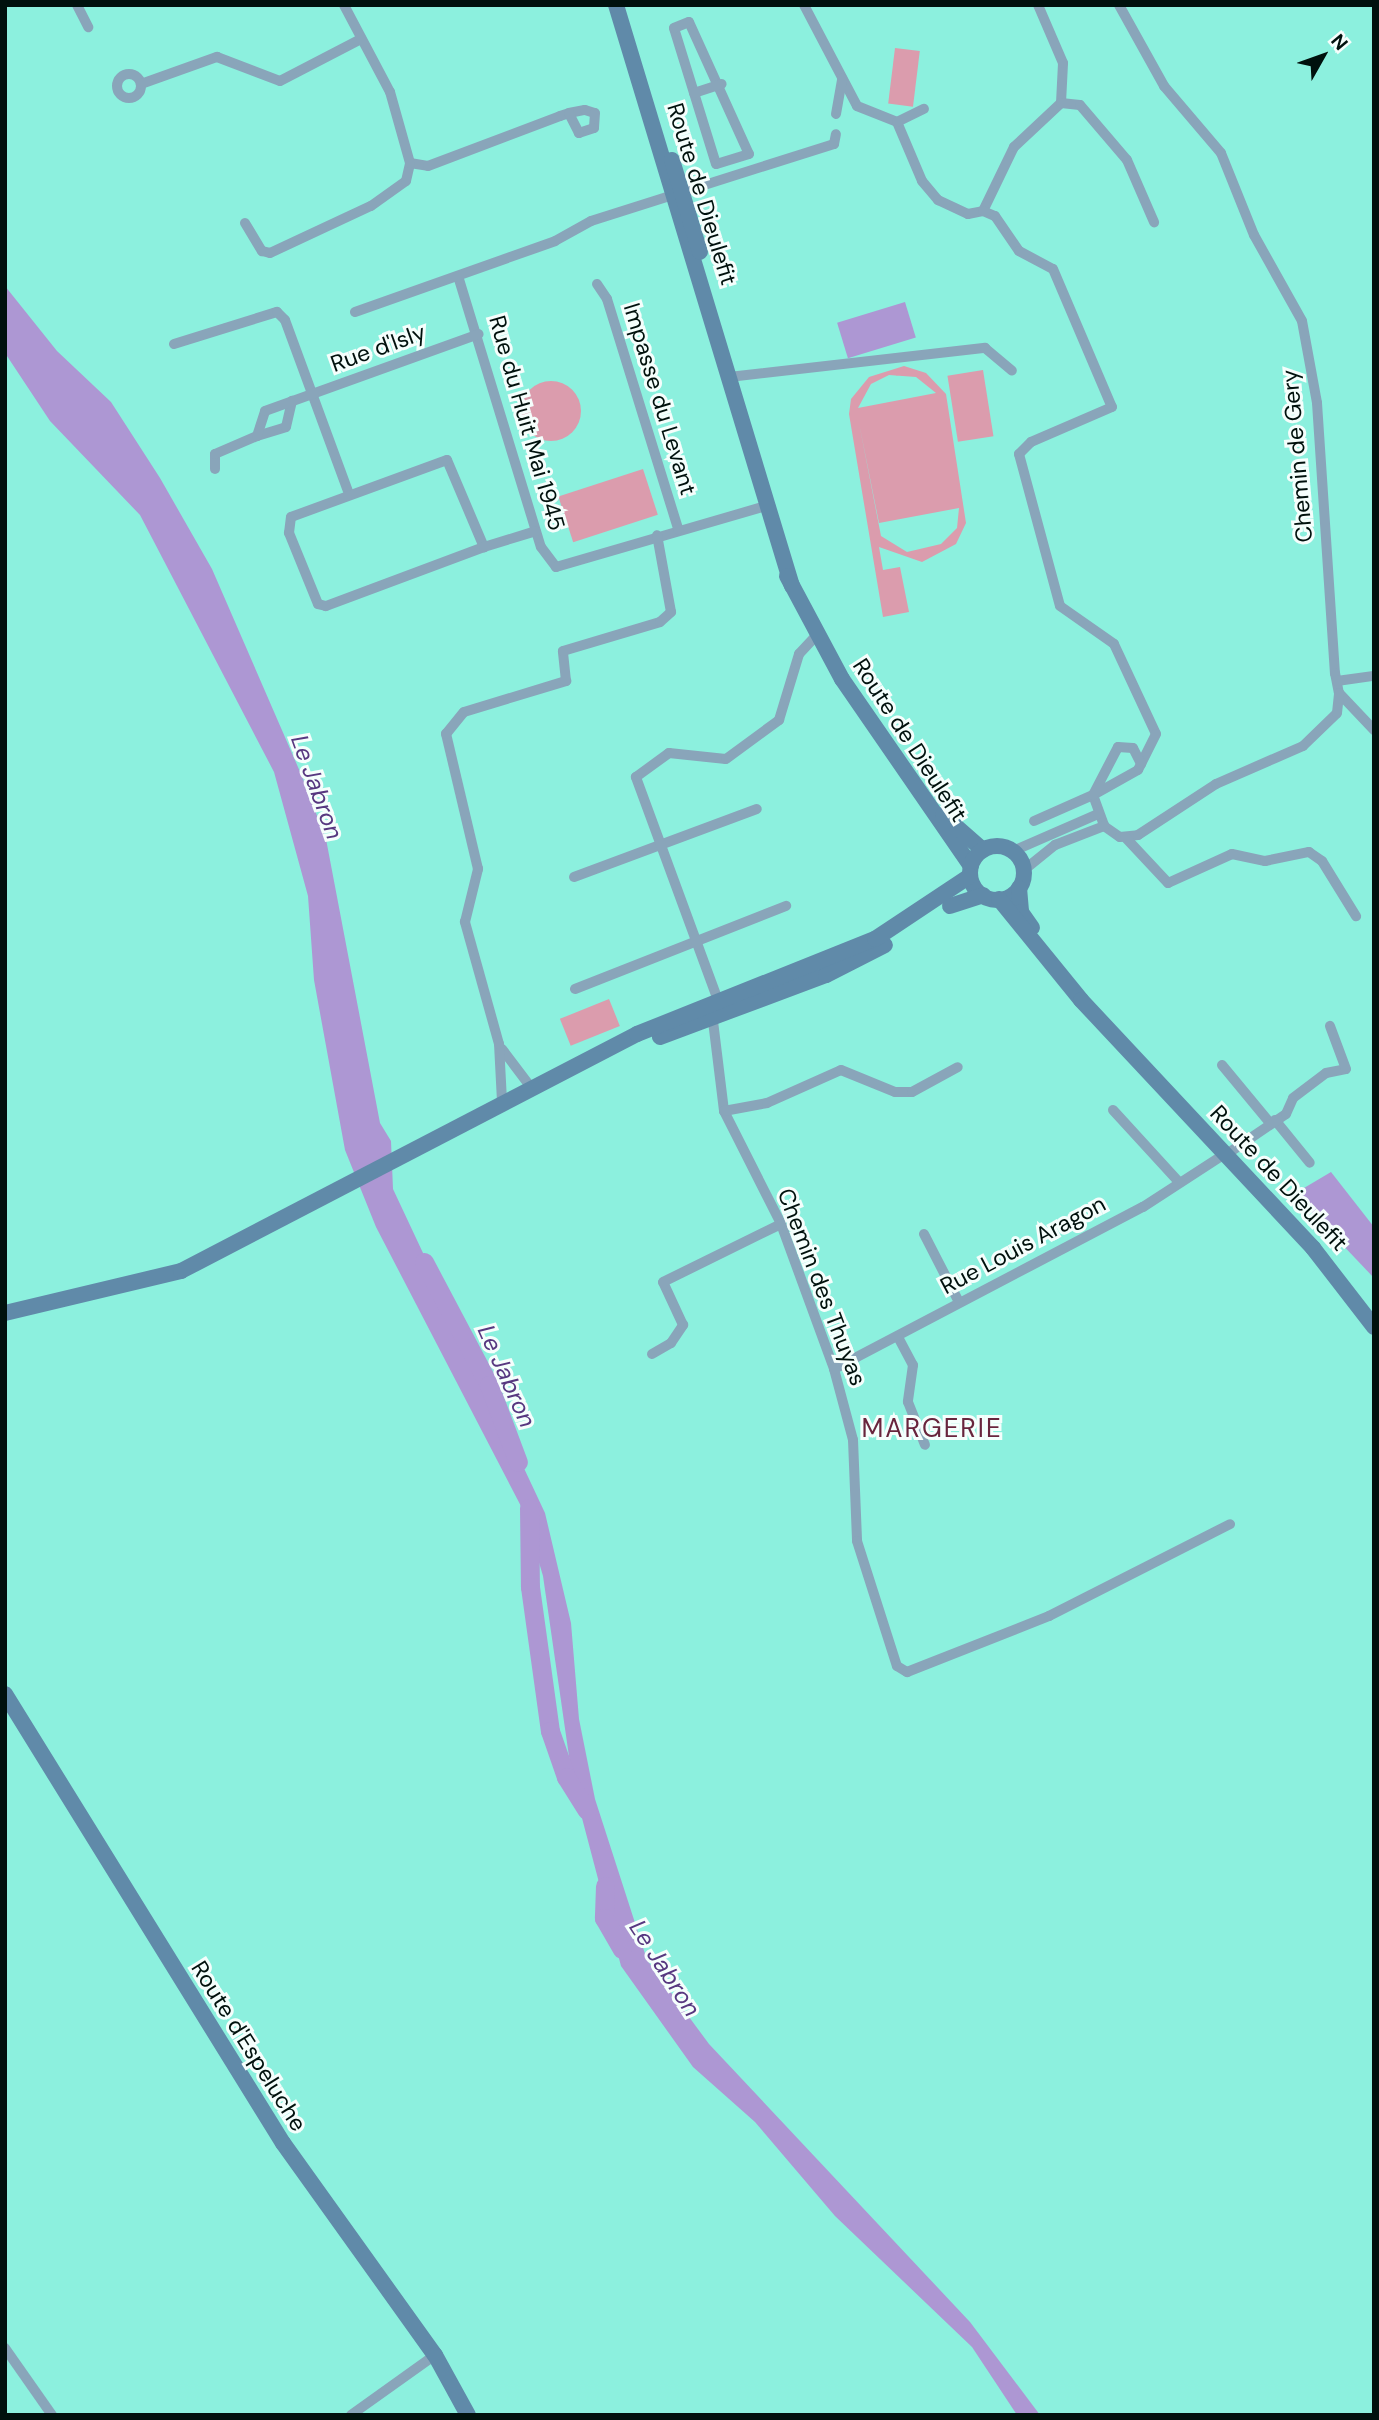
<!DOCTYPE html>
<style>
body{margin:0}
#map{position:relative;width:1379px;height:2420px;overflow:hidden;background:#8cf0de;font-family:"DM Sans",sans-serif}
div>[style]{position:absolute}
[style*='--x']{left:calc(var(--x)*1px);top:calc(var(--y)*1px);width:calc(var(--w)*1px);rotate:calc(var(--a)*1deg)}
.green>*{inset:0;background:#db9cad;transform-origin:0 0}
.round{border-radius:50%}
.water>*{inset:0;background:#ad97d3;transform-origin:0 0}
.river>*{height:19px;margin:-9.5px;padding:0 9.5px;transform-origin:9.5px;border-radius:9.5px;background:#ad97d3}
.street>*{height:10px;margin:-5px;padding:0 5px;transform-origin:5px;border-radius:5px;background:#89a5ba}
.street>.ring{margin:-5px;padding:0;box-sizing:content-box;background:none;border:10px solid #89a5ba;border-radius:50%}
.secondary>*{height:16px;margin:-8px;padding:0 8px;transform-origin:8px;border-radius:8px;background:#608aa9}
.secondary>.ring{margin:-8px;padding:0;box-sizing:content-box;background:none;border:16px solid #608aa9;border-radius:50%}
span{translate:-50% -50%;white-space:nowrap;text-align:center;line-height:1.15;-webkit-text-stroke:6px #f5fefc;paint-order:stroke}
.street-label{font-size:23px;color:#00110d}
.water-label{font-size:24px;color:#573880;font-style:italic}
.quarter-label{font-size:26px;color:#68253d;letter-spacing:2px}
.frame{position:absolute;inset:0;border:7px solid #00110d;pointer-events:none}
.north{position:absolute;left:1288px;top:21px;width:70px;height:70px;-webkit-text-stroke:5px #f5fefc;paint-order:stroke;rotate:50deg;font-size:19px;font-weight:700;line-height:28px;text-align:center;color:#00110d}
.north::after{content:'';display:block;margin:auto;width:24px;height:32px;background:#00110d;clip-path:polygon(50% 0,100% 100%,50% 72%,0 100%)}
</style>
<div id="map">
<div class="green">
<div style="left:895px;top:48px;width:25px;height:56px;rotate:7deg"></div>
<div style="clip-path:polygon(evenodd,904px 366px,926px 373px,946px 394px,966px 523px,956px 544px,922px 562px,879px 547px,883px 570px,900px 567px,909px 612px,883px 617px,849px 414px,851px 399px,869px 377px,904px 366px,889px 375px,916px 377px,936px 393px,858px 408px,871px 384px,889px 375px,904px 366px,859px 423px,879px 523px,959px 508px,957px 528px,941px 544px,907px 552px,881px 536px,859px 423px)"></div>
<div style="left:983px;top:370px;width:67px;height:36px;rotate:81deg"></div>
<div class="round" style="left:521px;top:381px;width:60px;height:60px"></div>
<div style="left:643px;top:469px;width:48px;height:89px;rotate:72deg"></div>
<div style="left:609px;top:999px;width:29px;height:53px;rotate:68deg"></div>
</div>
<div class="water">
<div style="clip-path:polygon(5px 286px,57px 351px,111px 402px,160px 478px,212px 569px,301px 774px,326px 839px,380px 1123px,391px 1141px,393px 1189px,545px 1513px,571px 1623px,579px 1719px,595px 1799px,647px 1960px,709px 2044px,970px 2322px,1040px 2415px,1017px 2415px,972px 2347px,835px 2216px,755px 2122px,693px 2067px,621px 1966px,573px 1784px,543px 1576px,524px 1512px,376px 1227px,345px 1150px,314px 980px,308px 896px,274px 772px,140px 515px,50px 421px,5px 353px)"></div>
<div style="left:905px;top:302px;width:37px;height:71px;rotate:73deg"></div>
<div style="clip-path:polygon(1331px 1172px,1374px 1227px,1374px 1278px,1300px 1200px,1304px 1188px)"></div>
</div>
<div class="river">
<div style="--x:424;--y:1262;--w:139;--a:62.1"></div>
<div style="--x:489;--y:1385;--w:82;--a:69.4"></div>
<div style="--x:529;--y:1508;--w:79;--a:89.3"></div>
<div style="--x:530;--y:1587;--w:145;--a:82.1"></div>
<div style="--x:550;--y:1731;--w:49;--a:70.8"></div>
<div style="--x:566;--y:1777;--w:39;--a:58"></div>
<div style="--x:605;--y:1886;--w:32;--a:92"></div>
<div style="--x:604;--y:1918;--w:36;--a:60"></div>
</div>
<div class="street">
<div style="--x:77;--y:5;--w:25;--a:63"></div>
<div style="--x:804;--y:5;--w:114;--a:62.3"></div>
<div style="--x:857;--y:106;--w:43;--a:21.8"></div>
<div style="--x:897;--y:122;--w:64;--a:67"></div>
<div style="--x:922;--y:181;--w:25;--a:50"></div>
<div style="--x:938;--y:200;--w:33;--a:25"></div>
<div style="--x:968;--y:214;--w:15;--a:-11"></div>
<div style="--x:983;--y:211;--w:71;--a:-64.2"></div>
<div style="--x:1014;--y:147;--w:64;--a:-43.1"></div>
<div style="--x:1061;--y:103;--w:40;--a:-87.1"></div>
<div style="--x:1063;--y:63;--w:63;--a:-113.3"></div>
<div style="--x:1119;--y:5;--w:93;--a:60.9"></div>
<div style="--x:1164;--y:86;--w:88;--a:49.6"></div>
<div style="--x:1221;--y:153;--w:88;--a:68.1"></div>
<div style="--x:1254;--y:235;--w:98;--a:60.8"></div>
<div style="--x:1302;--y:321;--w:83;--a:79.6"></div>
<div style="--x:1317;--y:403;--w:271;--a:86.2"></div>
<div style="--x:1335;--y:673;--w:20;--a:79"></div>
<div style="--x:1339;--y:693;--w:51;--a:46.6"></div>
<div style="--x:689;--y:22;--w:145;--a:65.6"></div>
<div style="--x:749;--y:154;--w:34;--a:163"></div>
<div style="--x:716;--y:164;--w:142;--a:-107.2"></div>
<div style="--x:674;--y:28;--w:16;--a:-22"></div>
<div class="ring" style="left:117px;top:74px;width:14px;height:14px"></div>
<div style="--x:141;--y:84;--w:81;--a:-19.6"></div>
<div style="--x:217;--y:57;--w:67;--a:20.9"></div>
<div style="--x:280;--y:81;--w:89;--a:-27.4"></div>
<div style="--x:694;--y:93;--w:29;--a:-18"></div>
<div style="--x:1061;--y:103;--w:19;--a:6"></div>
<div style="--x:1080;--y:105;--w:72;--a:49.5"></div>
<div style="--x:1127;--y:160;--w:68;--a:66.5"></div>
<div style="--x:836;--y:114;--w:36;--a:-80"></div>
<div style="--x:897;--y:122;--w:30;--a:-26"></div>
<div style="--x:410;--y:163;--w:18;--a:9"></div>
<div style="--x:428;--y:166;--w:141;--a:-20.7"></div>
<div style="--x:560;--y:116;--w:9;--a:-18"></div>
<div style="--x:569;--y:113;--w:16;--a:-11"></div>
<div style="--x:585;--y:110;--w:10;--a:17"></div>
<div style="--x:595;--y:113;--w:15;--a:94"></div>
<div style="--x:594;--y:128;--w:16;--a:162"></div>
<div style="--x:579;--y:133;--w:22;--a:-117"></div>
<div style="--x:983;--y:211;--w:13;--a:23"></div>
<div style="--x:995;--y:216;--w:42;--a:55.6"></div>
<div style="--x:1019;--y:251;--w:38;--a:28"></div>
<div style="--x:1053;--y:269;--w:150;--a:66.9"></div>
<div style="--x:1112;--y:407;--w:88;--a:156.6"></div>
<div style="--x:1031;--y:442;--w:17;--a:135"></div>
<div style="--x:1019;--y:454;--w:157;--a:74.9"></div>
<div style="--x:1060;--y:606;--w:66;--a:35.1"></div>
<div style="--x:1114;--y:644;--w:99;--a:65"></div>
<div style="--x:1156;--y:734;--w:40;--a:116.6"></div>
<div style="--x:1138;--y:770;--w:51;--a:150.9"></div>
<div style="--x:1093;--y:795;--w:33;--a:70"></div>
<div style="--x:1104;--y:826;--w:19;--a:35"></div>
<div style="--x:1120;--y:837;--w:18;--a:-6"></div>
<div style="--x:1138;--y:835;--w:93;--a:-33.2"></div>
<div style="--x:1216;--y:784;--w:95;--a:-23.6"></div>
<div style="--x:1303;--y:746;--w:47;--a:-44.1"></div>
<div style="--x:1337;--y:713;--w:20;--a:-84"></div>
<div style="--x:245;--y:223;--w:33;--a:59"></div>
<div style="--x:262;--y:251;--w:8;--a:14"></div>
<div style="--x:270;--y:253;--w:111;--a:-25"></div>
<div style="--x:371;--y:206;--w:43;--a:-35.5"></div>
<div style="--x:406;--y:181;--w:18;--a:-77"></div>
<div style="--x:410;--y:163;--w:74;--a:-105.7"></div>
<div style="--x:390;--y:92;--w:98;--a:-117.9"></div>
<div style="--x:458;--y:276;--w:283;--a:73"></div>
<div style="--x:541;--y:547;--w:25;--a:53"></div>
<div style="--x:556;--y:567;--w:223;--a:-16.2"></div>
<div style="--x:597;--y:284;--w:18;--a:56"></div>
<div style="--x:607;--y:299;--w:241;--a:72.8"></div>
<div style="--x:355;--y:312;--w:212;--a:-19.5"></div>
<div style="--x:555;--y:241;--w:41;--a:-29.1"></div>
<div style="--x:591;--y:221;--w:255;--a:-17.6"></div>
<div style="--x:834;--y:144;--w:10;--a:-79"></div>
<div style="--x:174;--y:344;--w:108;--a:-17.3"></div>
<div style="--x:277;--y:312;--w:11;--a:45"></div>
<div style="--x:285;--y:320;--w:185;--a:69.8"></div>
<div style="--x:729;--y:377;--w:258;--a:-6.5"></div>
<div style="--x:985;--y:348;--w:35;--a:40"></div>
<div style="--x:257;--y:436;--w:30;--a:-17"></div>
<div style="--x:286;--y:427;--w:27;--a:-77"></div>
<div style="--x:447;--y:460;--w:95;--a:67"></div>
<div style="--x:484;--y:547;--w:169;--a:159.5"></div>
<div style="--x:326;--y:606;--w:8;--a:-166"></div>
<div style="--x:318;--y:604;--w:77;--a:-112.2"></div>
<div style="--x:289;--y:533;--w:16;--a:-83"></div>
<div style="--x:291;--y:517;--w:166;--a:-20.1"></div>
<div style="--x:215;--y:469;--w:15;--a:-90"></div>
<div style="--x:215;--y:454;--w:46;--a:-23.2"></div>
<div style="--x:257;--y:436;--w:26;--a:-72"></div>
<div style="--x:265;--y:411;--w:227;--a:-19.8"></div>
<div style="--x:484;--y:547;--w:54;--a:-17.1"></div>
<div style="--x:1337;--y:681;--w:37;--a:-8"></div>
<div style="--x:1034;--y:821;--w:64;--a:-23.8"></div>
<div style="--x:1093;--y:795;--w:54;--a:-62.5"></div>
<div style="--x:1118;--y:747;--w:15;--a:4"></div>
<div style="--x:1133;--y:748;--w:18;--a:63"></div>
<div style="--x:1125;--y:837;--w:63;--a:46.9"></div>
<div style="--x:1168;--y:883;--w:70;--a:-24.4"></div>
<div style="--x:1232;--y:854;--w:34;--a:12"></div>
<div style="--x:1265;--y:861;--w:45;--a:-11.6"></div>
<div style="--x:1309;--y:852;--w:16;--a:35"></div>
<div style="--x:1322;--y:861;--w:65;--a:58.3"></div>
<div style="--x:1013;--y:851;--w:93;--a:-23.5"></div>
<div style="--x:1024;--y:870;--w:40;--a:-39"></div>
<div style="--x:1055;--y:845;--w:53;--a:-21.2"></div>
<div style="--x:574;--y:877;--w:195;--a:-20.4"></div>
<div style="--x:575;--y:989;--w:227;--a:-21.5"></div>
<div style="--x:719;--y:1003;--w:241;--a:-110.2"></div>
<div style="--x:636;--y:777;--w:41;--a:-36"></div>
<div style="--x:669;--y:753;--w:57;--a:6"></div>
<div style="--x:726;--y:759;--w:66;--a:-36.3"></div>
<div style="--x:779;--y:720;--w:69;--a:-73.1"></div>
<div style="--x:799;--y:654;--w:26;--a:-47"></div>
<div style="--x:712;--y:1013;--w:99;--a:83"></div>
<div style="--x:724;--y:1111;--w:127;--a:63.2"></div>
<div style="--x:781;--y:1224;--w:154;--a:69.9"></div>
<div style="--x:834;--y:1369;--w:73;--a:75"></div>
<div style="--x:853;--y:1440;--w:101;--a:87.7"></div>
<div style="--x:857;--y:1541;--w:131;--a:72.3"></div>
<div style="--x:897;--y:1666;--w:12;--a:31"></div>
<div style="--x:907;--y:1672;--w:153;--a:-21.5"></div>
<div style="--x:1049;--y:1616;--w:203;--a:-26.9"></div>
<div style="--x:502;--y:1049;--w:46;--a:52.9"></div>
<div style="--x:1222;--y:1065;--w:75;--a:50.4"></div>
<div style="--x:502;--y:1101;--w:57;--a:-93"></div>
<div style="--x:499;--y:1044;--w:127;--a:-105.6"></div>
<div style="--x:465;--y:922;--w:55;--a:-76.2"></div>
<div style="--x:478;--y:869;--w:139;--a:-103.3"></div>
<div style="--x:446;--y:734;--w:28;--a:-51"></div>
<div style="--x:464;--y:712;--w:107;--a:-16.9"></div>
<div style="--x:566;--y:681;--w:30;--a:-96"></div>
<div style="--x:563;--y:651;--w:101;--a:-16.6"></div>
<div style="--x:660;--y:622;--w:15;--a:-42"></div>
<div style="--x:671;--y:612;--w:78;--a:-100.3"></div>
<div style="--x:1113;--y:1110;--w:96;--a:47.5"></div>
<div style="--x:724;--y:1111;--w:44;--a:-10.5"></div>
<div style="--x:767;--y:1103;--w:81;--a:-24"></div>
<div style="--x:841;--y:1070;--w:58;--a:22.2"></div>
<div style="--x:895;--y:1092;--w:17;--a:0"></div>
<div style="--x:912;--y:1092;--w:52;--a:-28.5"></div>
<div style="--x:1275;--y:1120;--w:55;--a:50.9"></div>
<div style="--x:1227;--y:1154;--w:71;--a:-34.1"></div>
<div style="--x:1286;--y:1114;--w:17;--a:-66"></div>
<div style="--x:1293;--y:1098;--w:41;--a:-37.1"></div>
<div style="--x:1326;--y:1073;--w:20;--a:-11"></div>
<div style="--x:1346;--y:1069;--w:46;--a:-110.4"></div>
<div style="--x:924;--y:1234;--w:76;--a:62.8"></div>
<div style="--x:898;--y:1337;--w:32;--a:62"></div>
<div style="--x:913;--y:1365;--w:37;--a:98"></div>
<div style="--x:908;--y:1402;--w:46;--a:68.4"></div>
<div style="--x:652;--y:1354;--w:22;--a:-30"></div>
<div style="--x:671;--y:1343;--w:22;--a:-56"></div>
<div style="--x:683;--y:1325;--w:47;--a:-114.9"></div>
<div style="--x:663;--y:1282;--w:131;--a:-26.2"></div>
<div style="--x:834;--y:1369;--w:349;--a:-27.7"></div>
<div style="--x:1143;--y:1207;--w:99;--a:-33"></div>
<div style="--x:5;--y:2348;--w:82;--a:55"></div>
<div style="--x:351;--y:2415;--w:103;--a:-35.5"></div>
</div>
<div class="secondary">
<div style="--x:616;--y:5;--w:607;--a:73.15"></div>
<div style="--x:672;--y:160;--w:96;--a:73.1"></div>
<div style="--x:787;--y:576;--w:117;--a:61.9"></div>
<div style="--x:842;--y:679;--w:227;--a:55.4"></div>
<div style="--x:943;--y:815;--w:53;--a:41.2"></div>
<div class="ring" style="left:970px;top:846px;width:38px;height:38px"></div>
<div style="--x:1019;--y:888;--w:24;--a:85"></div>
<div style="--x:1021;--y:912;--w:19;--a:55"></div>
<div style="--x:999;--y:899;--w:130;--a:50.9"></div>
<div style="--x:1081;--y:1000;--w:340;--a:46.9"></div>
<div style="--x:1313;--y:1248;--w:100;--a:52.3"></div>
<div style="--x:950;--y:906;--w:35;--a:-18"></div>
<div style="--x:660;--y:1037;--w:177;--a:-20.5"></div>
<div style="--x:826;--y:975;--w:66;--a:-27"></div>
<div style="--x:5;--y:1313;--w:181;--a:-13.4"></div>
<div style="--x:181;--y:1271;--w:514;--a:-27.46"></div>
<div style="--x:637;--y:1034;--w:256;--a:-21.8"></div>
<div style="--x:875;--y:939;--w:114;--a:-33.6"></div>
<div style="--x:5;--y:1694;--w:528;--a:58.24"></div>
<div style="--x:283;--y:2143;--w:261;--a:54.4"></div>
<div style="--x:435;--y:2355;--w:68;--a:61.2"></div>
</div>
<div class="street-label">
<span style="left:702px;top:194px;rotate:73deg">Route de Dieulefit</span>
<span style="left:378px;top:348px;rotate:-20deg">Rue d'Isly</span>
<span style="left:660px;top:399px;rotate:73deg">Impasse du Levant</span>
<span style="left:527px;top:423px;rotate:74deg">Rue du Huit Mai 1945</span>
<span style="left:1297px;top:456px;rotate:-95deg">Chemin de Gery</span>
<span style="left:910px;top:740px;rotate:57deg">Route de Dieulefit</span>
<span style="left:1279px;top:1178px;rotate:47deg">Route de Dieulefit</span>
<span style="left:1023px;top:1245px;rotate:-28deg">Rue Louis Aragon</span>
<span style="left:822px;top:1287px;rotate:69deg">Chemin des Thuyas</span>
<span style="left:249px;top:2046px;rotate:58deg">Route d'Espeluche</span>
</div>
<div class="water-label">
<span style="left:317px;top:787px;rotate:70deg">Le Jabron</span>
<span style="left:507px;top:1376px;rotate:66deg">Le Jabron</span>
<span style="left:665px;top:1968px;rotate:57deg">Le Jabron</span>
</div>
<div class="quarter-label">
<span style="left:932px;top:1429px">MARGERIE</span>
</div>
<div class="frame"></div>
<div class="north">N</div>
</div>
